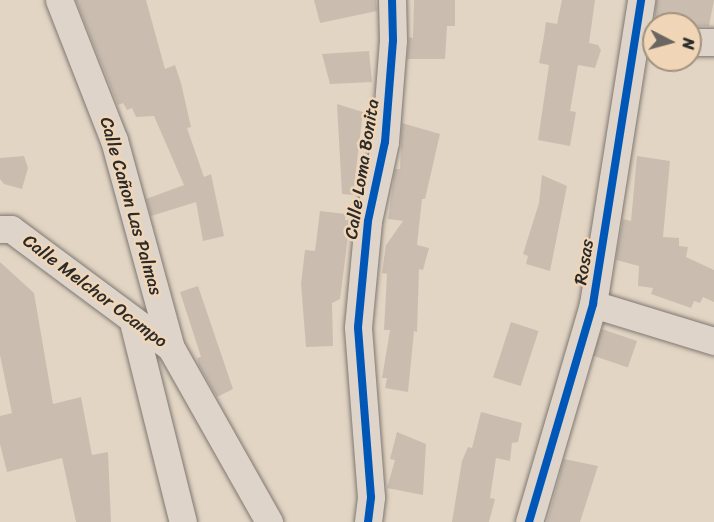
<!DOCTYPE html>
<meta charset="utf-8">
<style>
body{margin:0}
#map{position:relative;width:714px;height:522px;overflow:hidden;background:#e3d5c4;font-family:Sriracha,sans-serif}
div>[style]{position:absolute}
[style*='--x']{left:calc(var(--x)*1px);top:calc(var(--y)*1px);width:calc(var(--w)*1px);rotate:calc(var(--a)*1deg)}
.building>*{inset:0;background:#cabdb0;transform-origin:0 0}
.roads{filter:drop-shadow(0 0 2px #7e7870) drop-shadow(0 0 2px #7e7870)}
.minor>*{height:27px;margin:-13.5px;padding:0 13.5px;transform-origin:13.5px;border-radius:13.5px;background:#ded4c9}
.cycleway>*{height:8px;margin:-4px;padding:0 4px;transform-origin:4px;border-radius:4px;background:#0057b8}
span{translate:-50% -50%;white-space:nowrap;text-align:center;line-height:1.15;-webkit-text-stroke:5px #f0d6b7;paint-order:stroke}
.street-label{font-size:18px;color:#2b2b2b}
.north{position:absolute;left:642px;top:12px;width:60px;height:60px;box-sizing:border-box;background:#f0d6b7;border:2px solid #a1927f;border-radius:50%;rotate:96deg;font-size:16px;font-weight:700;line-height:24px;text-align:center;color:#2b2b2b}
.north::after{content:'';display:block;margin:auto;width:21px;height:27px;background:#6b6661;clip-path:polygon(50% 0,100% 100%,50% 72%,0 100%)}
</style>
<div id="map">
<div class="building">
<div style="clip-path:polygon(76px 0,146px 0,165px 69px,175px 65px,181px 83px,191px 127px,187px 128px,204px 177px,211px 174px,224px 236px,203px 241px,196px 202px,151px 216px,146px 199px,184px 185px,154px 116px,136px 117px,132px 108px,127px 110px,123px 103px,118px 105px)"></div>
<div style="clip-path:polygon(314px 0,376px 0,377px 11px,320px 23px)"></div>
<div style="clip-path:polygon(414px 0,455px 0,455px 26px,447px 26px,445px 59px,407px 59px,409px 37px,413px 38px)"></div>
<div style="clip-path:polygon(562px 0,595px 0,589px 43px,598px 45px,601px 50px,595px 68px,578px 65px,570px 111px,576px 112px,570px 146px,538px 140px,549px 65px,539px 63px,544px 36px,546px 22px,557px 24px)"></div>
<div style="clip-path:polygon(656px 0,714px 0,709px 26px,654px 27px)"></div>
<div style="clip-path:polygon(369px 51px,372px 82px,330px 84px,322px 54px)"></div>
<div style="clip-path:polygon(337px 104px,363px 112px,353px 195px,342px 194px)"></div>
<div style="clip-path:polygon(402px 123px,440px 134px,425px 199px,422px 199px,417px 245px,429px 248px,423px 270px,419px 269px,417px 332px,414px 331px,408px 392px,385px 388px,387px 378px,382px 378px,390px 330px,384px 330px,387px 274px,382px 273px,386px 245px,403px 221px,388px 219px,395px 169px,400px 169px)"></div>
<div style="clip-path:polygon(24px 156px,28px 168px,22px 189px,4px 184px,0 179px,0 158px)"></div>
<div style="clip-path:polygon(637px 156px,670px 161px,663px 237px,679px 238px,679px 246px,688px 247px,686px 257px,714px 270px,714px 302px,703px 297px,700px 303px,694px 301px,691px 308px,651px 294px,653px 288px,638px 286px,639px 266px,616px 260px,623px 219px,631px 221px)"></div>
<div style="clip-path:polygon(542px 175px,567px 186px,550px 271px,526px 264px,528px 256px,523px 254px,539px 203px)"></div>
<div style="clip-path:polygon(320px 211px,346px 214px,345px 220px,350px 220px,340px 299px,332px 303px,333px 346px,306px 347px,301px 284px,305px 250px,315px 251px)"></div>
<div style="clip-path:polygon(0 262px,34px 293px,53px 404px,81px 397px,92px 455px,108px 452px,111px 522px,76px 522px,62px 458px,7px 472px,0 444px,0 416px,12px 413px,0 355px)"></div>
<div style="clip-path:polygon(198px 286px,233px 389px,217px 397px,199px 366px,197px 358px,201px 357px,180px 292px)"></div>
<div style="left:511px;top:322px;width:29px;height:58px;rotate:18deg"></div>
<div style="left:602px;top:329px;width:37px;height:28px;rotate:19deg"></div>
<div style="clip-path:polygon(481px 412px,522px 423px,518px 442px,512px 443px,510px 461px,496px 458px,490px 498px,495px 499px,489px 522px,452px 522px,462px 461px,468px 447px,472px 448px)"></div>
<div style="clip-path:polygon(397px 432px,426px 444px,423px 495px,387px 488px,395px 460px,390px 459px)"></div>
<div style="clip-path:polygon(564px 459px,598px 466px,580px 522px,547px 522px)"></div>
</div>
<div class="roads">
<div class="minor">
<div style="--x:59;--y:0;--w:150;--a:68.6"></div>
<div style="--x:114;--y:140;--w:216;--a:74.7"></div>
<div style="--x:690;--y:42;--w:24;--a:0"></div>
<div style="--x:0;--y:229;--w:11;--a:0"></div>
<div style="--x:11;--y:229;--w:199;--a:36.6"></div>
<div style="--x:171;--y:348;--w:200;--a:60.6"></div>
<div style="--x:593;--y:304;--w:127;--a:17"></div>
<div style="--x:133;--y:322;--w:206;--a:76"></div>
<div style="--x:368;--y:522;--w:25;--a:-83"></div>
<div style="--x:371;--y:497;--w:170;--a:-94.4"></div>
<div style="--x:358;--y:327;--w:106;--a:-84.6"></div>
<div style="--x:368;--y:221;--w:81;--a:-77.9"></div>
<div style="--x:385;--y:142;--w:102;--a:-85.5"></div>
<div style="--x:393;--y:40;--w:40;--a:-91.4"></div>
<div style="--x:529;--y:522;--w:227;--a:-73.6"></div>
<div style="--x:593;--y:304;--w:308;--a:-81"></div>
</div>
</div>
<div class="cycleway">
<div style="--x:368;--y:522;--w:25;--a:-83"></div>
<div style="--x:371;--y:497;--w:170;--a:-94.4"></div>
<div style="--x:358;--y:327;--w:106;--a:-84.6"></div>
<div style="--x:368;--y:221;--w:81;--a:-77.9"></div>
<div style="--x:385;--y:142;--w:102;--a:-85.5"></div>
<div style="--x:393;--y:40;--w:40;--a:-91.4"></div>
<div style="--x:529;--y:522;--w:227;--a:-73.6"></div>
<div style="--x:593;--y:304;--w:308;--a:-81"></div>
</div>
<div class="street-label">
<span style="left:362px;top:169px;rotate:-81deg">Calle Loma Bonita</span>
<span style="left:131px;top:206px;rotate:74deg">Calle Cañon Las Palmas</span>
<span style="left:584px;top:262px;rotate:-81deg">Rosas</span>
<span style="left:95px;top:291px;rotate:37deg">Calle Melchor Ocampo</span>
</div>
<div class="north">N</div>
</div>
